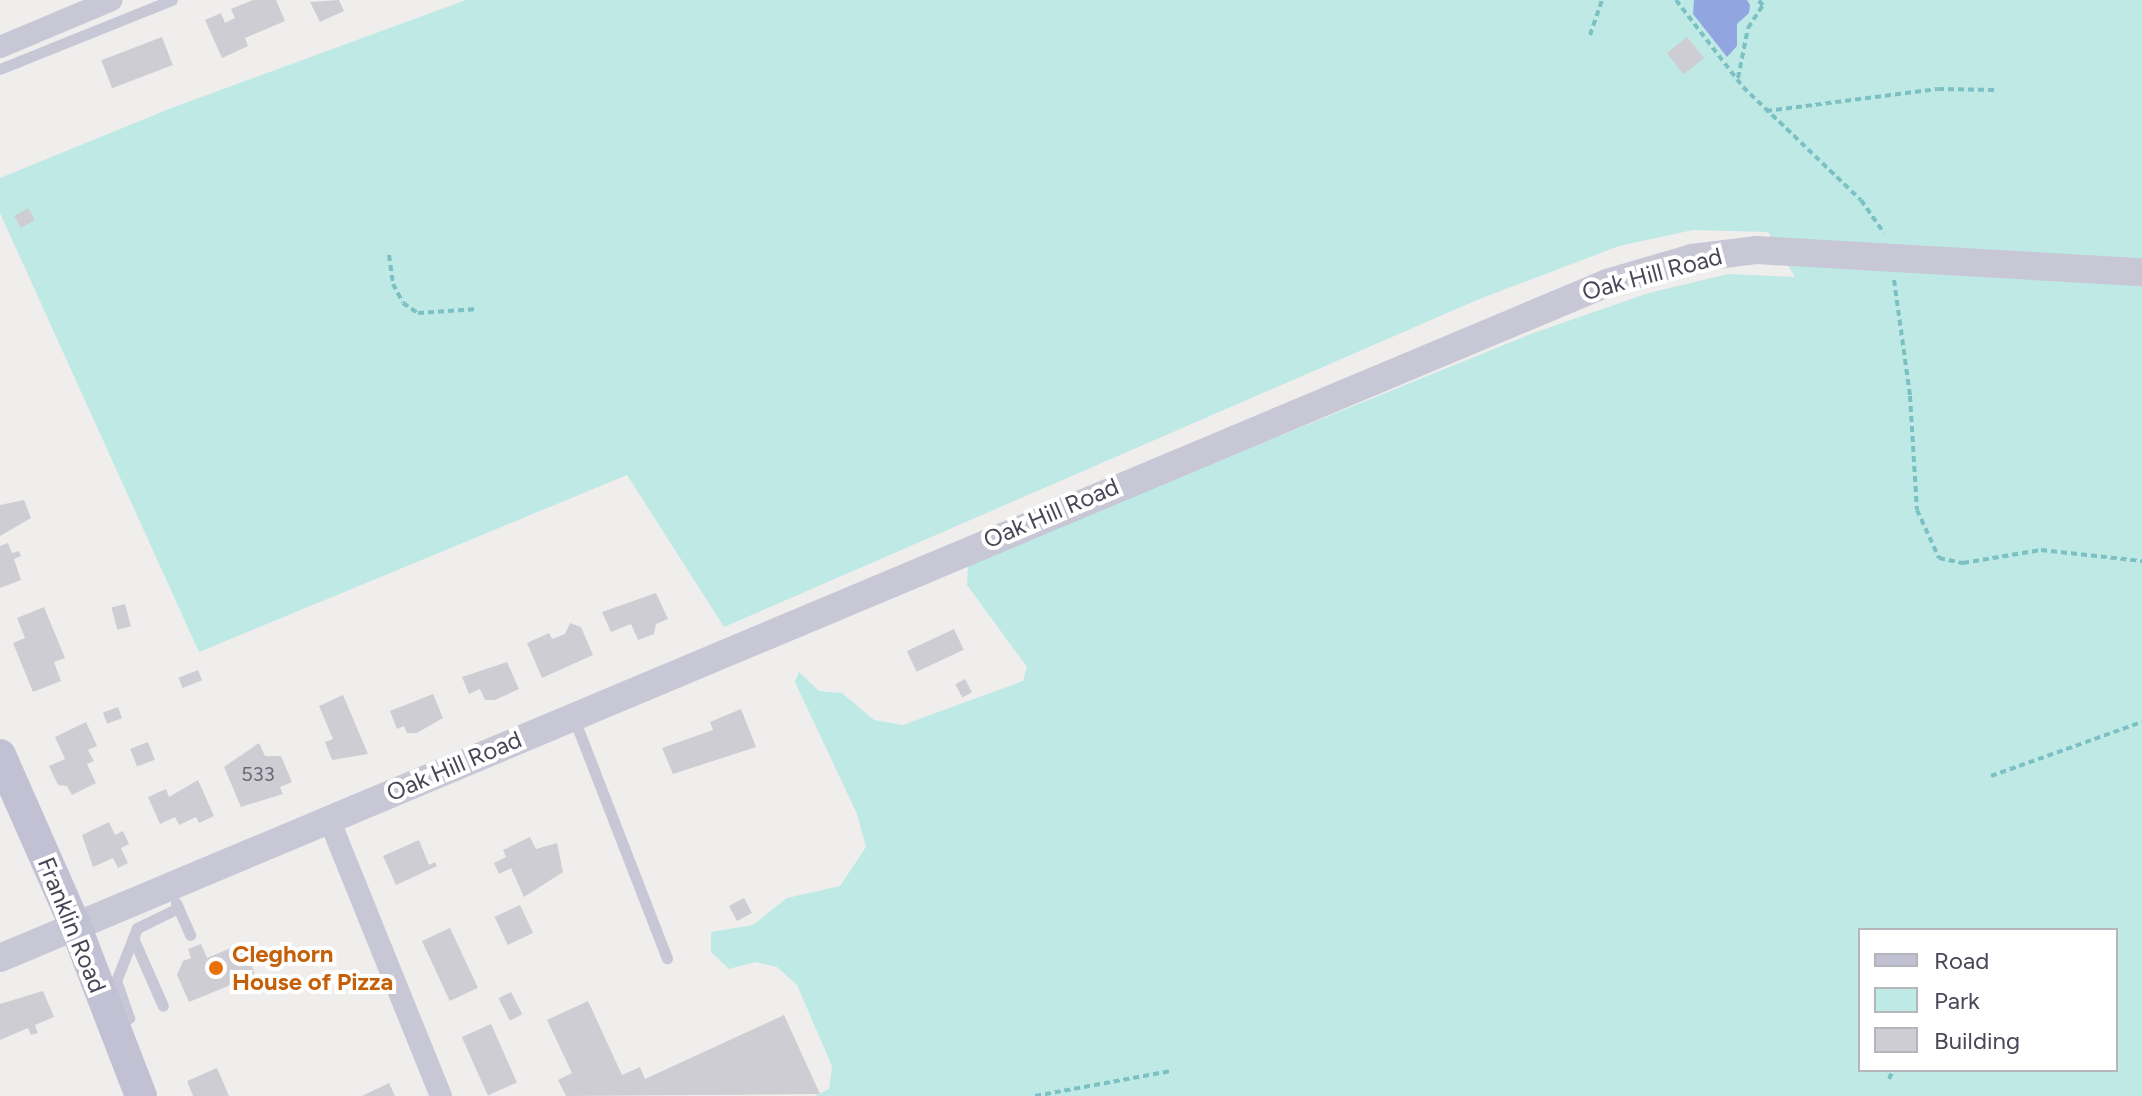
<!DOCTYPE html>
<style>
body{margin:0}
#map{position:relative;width:2142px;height:1096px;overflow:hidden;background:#efeeed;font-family:Figtree,sans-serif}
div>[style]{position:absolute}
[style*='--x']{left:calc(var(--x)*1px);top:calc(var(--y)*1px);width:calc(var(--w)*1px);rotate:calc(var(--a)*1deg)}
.green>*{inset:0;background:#bfe9e5}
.water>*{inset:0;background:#91a6e1}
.building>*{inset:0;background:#cecdd4;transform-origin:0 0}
.path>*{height:4px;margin-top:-2px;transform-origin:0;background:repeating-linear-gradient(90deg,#7bc0c3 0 6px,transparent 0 10px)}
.service>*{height:11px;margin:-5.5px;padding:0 5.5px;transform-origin:5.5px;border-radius:5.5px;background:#c7c7d5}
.minor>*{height:22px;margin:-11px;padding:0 11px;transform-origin:11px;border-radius:11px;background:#c7c7d5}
.tertiary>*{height:28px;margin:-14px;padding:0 14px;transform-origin:14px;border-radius:14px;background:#c7c7d5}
.secondary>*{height:32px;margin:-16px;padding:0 16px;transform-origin:16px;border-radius:16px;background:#c2c1d4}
.dots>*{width:22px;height:22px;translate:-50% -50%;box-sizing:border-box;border:4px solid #fff;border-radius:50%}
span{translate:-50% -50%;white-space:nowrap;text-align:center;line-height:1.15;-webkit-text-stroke:8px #fff;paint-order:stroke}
.number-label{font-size:20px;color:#696877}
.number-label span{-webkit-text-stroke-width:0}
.street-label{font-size:24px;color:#474758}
.food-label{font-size:24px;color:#c56008;font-weight:700}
.left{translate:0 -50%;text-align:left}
.legend{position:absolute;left:1858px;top:928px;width:260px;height:144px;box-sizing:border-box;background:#fff;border:2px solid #b5b5bc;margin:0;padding:10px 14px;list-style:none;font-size:24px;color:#474758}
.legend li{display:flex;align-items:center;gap:16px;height:40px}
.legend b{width:40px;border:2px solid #b5b5bc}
</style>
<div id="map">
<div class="green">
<div style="clip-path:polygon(evenodd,466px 0,2142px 0,2142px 1096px,815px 1096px,829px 1089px,832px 1066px,797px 985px,777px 967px,755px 962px,729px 969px,711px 952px,711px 932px,753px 925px,787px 898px,840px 886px,866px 847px,857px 814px,795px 682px,799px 672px,819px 691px,842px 693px,874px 720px,903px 725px,1023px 681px,1027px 667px,967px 585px,968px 562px,1536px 332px,1649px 293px,1728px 274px,1795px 277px,1768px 232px,1693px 230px,1619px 246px,1477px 300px,724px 627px,627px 475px,199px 652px,0 213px,0 178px,174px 107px,466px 0,1860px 930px,2116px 930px,2116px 1070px,1860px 1070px,1860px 930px)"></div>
</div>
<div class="water">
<div style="clip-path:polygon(1694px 0,1747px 0,1750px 5px,1749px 13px,1737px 24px,1737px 46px,1727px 57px,1693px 14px)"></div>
</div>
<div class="building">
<div style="clip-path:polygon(253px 0,276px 0,285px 21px,245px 38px,248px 46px,222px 58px,205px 20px,221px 13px,225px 23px,235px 18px,231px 9px)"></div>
<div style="clip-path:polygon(339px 0,344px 11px,320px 22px,310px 2px)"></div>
<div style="left:162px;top:37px;width:30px;height:65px;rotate:69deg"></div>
<div style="left:1687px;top:37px;width:27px;height:26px;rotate:51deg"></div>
<div style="left:28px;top:208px;width:14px;height:16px;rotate:60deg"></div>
<div style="clip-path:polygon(24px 500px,31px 518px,0 536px,0 505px)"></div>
<div style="clip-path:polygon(8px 543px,12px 553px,19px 551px,21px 556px,14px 559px,21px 580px,0 588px,0 546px)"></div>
<div style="clip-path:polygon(656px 593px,668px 619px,656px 624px,654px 634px,638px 640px,631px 624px,611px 632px,602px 612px)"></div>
<div style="left:125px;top:604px;width:23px;height:14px;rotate:75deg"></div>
<div style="clip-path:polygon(44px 607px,65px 658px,54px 662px,61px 681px,33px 692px,13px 643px,25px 638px,17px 618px)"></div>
<div style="clip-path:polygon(570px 623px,581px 627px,593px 655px,542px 678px,527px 643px,549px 633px,552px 639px,565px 634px)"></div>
<div style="left:954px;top:629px;width:23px;height:52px;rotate:65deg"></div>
<div style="clip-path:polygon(507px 662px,519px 689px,495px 700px,485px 700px,480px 689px,469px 694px,462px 677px)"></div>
<div style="left:198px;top:670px;width:11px;height:21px;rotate:68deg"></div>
<div style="left:965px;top:679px;width:15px;height:11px;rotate:62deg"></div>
<div style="clip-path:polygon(433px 694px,443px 718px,417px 733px,407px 733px,404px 726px,397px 729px,390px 711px)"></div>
<div style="clip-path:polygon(343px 695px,368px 754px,332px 760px,325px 742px,333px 739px,319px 706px)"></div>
<div style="left:118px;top:707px;width:12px;height:16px;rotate:70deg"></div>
<div style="clip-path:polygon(741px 709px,756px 747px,673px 774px,662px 748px,713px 730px,710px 722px)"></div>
<div style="clip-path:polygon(86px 722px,97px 746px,88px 750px,94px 761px,87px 764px,96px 783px,72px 795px,67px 786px,58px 785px,49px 766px,65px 759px,55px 737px)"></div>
<div style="left:148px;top:742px;width:19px;height:19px;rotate:69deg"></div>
<div style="clip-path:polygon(259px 743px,265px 756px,281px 756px,292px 782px,280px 787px,283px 794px,241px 807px,224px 767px)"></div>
<div style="clip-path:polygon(198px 780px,214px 816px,199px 823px,196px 817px,179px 825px,175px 817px,160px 824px,148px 797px,166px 789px,169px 797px)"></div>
<div style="clip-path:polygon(109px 822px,115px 835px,123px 831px,129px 844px,121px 848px,128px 863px,118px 868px,113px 858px,93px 867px,82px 835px)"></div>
<div style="clip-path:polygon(530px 837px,536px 849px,557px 843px,563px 872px,524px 897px,511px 868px,499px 874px,494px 863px,506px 857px,503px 850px)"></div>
<div style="clip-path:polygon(419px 840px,429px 865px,435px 862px,437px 866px,396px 885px,383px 856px)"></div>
<div style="left:744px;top:898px;width:17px;height:17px;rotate:62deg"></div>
<div style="left:520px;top:905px;width:31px;height:28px;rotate:65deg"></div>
<div style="left:450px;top:928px;width:66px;height:31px;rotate:65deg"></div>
<div style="clip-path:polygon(243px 943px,255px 975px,189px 1002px,177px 975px,183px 961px,191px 958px,188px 949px,201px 944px,207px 958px)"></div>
<div style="clip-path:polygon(43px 991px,54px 1017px,35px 1025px,38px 1033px,31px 1035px,28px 1028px,0 1040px,0 1004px)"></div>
<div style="left:511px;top:992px;width:25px;height:14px;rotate:63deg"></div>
<div style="clip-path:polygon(588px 1001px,622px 1075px,640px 1067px,645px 1079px,784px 1015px,820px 1094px,566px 1096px,558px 1080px,572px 1073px,547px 1020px)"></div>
<div style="left:491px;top:1024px;width:64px;height:32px;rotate:66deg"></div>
<div style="clip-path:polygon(217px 1068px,229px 1096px,193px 1096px,187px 1081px)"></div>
<div style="clip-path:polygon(389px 1083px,395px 1096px,362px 1096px)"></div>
</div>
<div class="path">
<div style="--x:1676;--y:0;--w:110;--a:52.4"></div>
<div style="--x:1743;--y:87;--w:163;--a:43.8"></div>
<div style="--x:1861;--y:200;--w:40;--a:55.1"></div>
<div style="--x:1590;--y:35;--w:37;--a:-71"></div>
<div style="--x:1738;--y:78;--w:51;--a:-78.7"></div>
<div style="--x:1748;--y:28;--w:27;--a:-57"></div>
<div style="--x:1763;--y:5;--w:7;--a:-135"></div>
<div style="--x:1766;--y:111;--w:173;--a:-7.3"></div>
<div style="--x:1938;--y:89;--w:60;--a:1"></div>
<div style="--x:389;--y:255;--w:29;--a:82"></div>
<div style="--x:393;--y:284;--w:21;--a:62"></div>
<div style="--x:403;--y:303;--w:18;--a:34"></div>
<div style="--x:418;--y:313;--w:60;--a:-3.8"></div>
<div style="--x:1894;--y:280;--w:117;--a:82.1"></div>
<div style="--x:1910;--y:396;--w:114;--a:86.5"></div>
<div style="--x:1917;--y:510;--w:53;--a:65.4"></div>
<div style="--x:1939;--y:558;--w:25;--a:12"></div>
<div style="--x:1963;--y:563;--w:79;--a:-9.5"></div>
<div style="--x:2041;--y:550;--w:102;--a:6.2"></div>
<div style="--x:1991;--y:776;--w:160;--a:-19.7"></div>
<div style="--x:1889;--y:1079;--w:10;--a:-66"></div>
<div style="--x:1035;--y:1096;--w:138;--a:-10.4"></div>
</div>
<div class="service">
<div style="--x:0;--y:69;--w:185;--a:-21.9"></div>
<div style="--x:573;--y:716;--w:260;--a:68.8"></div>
<div style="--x:176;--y:903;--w:35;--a:66"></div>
<div style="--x:133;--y:938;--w:74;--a:66.2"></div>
<div style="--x:115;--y:1025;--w:16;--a:-27"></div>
<div style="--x:129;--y:1018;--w:39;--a:-109"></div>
<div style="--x:116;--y:981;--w:57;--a:-68.4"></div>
<div style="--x:137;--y:928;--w:46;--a:-26"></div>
</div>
<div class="minor">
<div style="--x:0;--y:47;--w:121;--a:-22.8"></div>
<div style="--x:329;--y:819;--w:299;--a:68"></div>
</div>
<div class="tertiary">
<div style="--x:0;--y:958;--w:1743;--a:-22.78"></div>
<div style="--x:1607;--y:283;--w:89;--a:-16.4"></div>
<div style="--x:1692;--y:258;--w:64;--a:-7.1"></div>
<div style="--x:1756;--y:250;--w:387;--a:3.3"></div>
</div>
<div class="secondary">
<div style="--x:0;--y:755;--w:186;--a:66.2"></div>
<div style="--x:75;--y:925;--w:183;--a:68.9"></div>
</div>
<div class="dots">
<div style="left:216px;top:968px;background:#e8710a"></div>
</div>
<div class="number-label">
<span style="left:258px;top:774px">533</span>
</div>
<div class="street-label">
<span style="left:1652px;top:274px;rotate:-15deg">Oak Hill Road</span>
<span style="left:1051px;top:513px;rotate:-23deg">Oak Hill Road</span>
<span style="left:454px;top:766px;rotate:-23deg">Oak Hill Road</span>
<span style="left:72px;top:925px;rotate:68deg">Franklin Road</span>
</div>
<div class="food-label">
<span class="left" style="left:232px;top:968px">Cleghorn<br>House of Pizza</span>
</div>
<ul class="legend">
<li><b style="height:10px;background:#c2c1d4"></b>Road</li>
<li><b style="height:22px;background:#bfe9e5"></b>Park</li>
<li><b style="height:22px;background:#cecdd4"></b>Building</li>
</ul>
</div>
